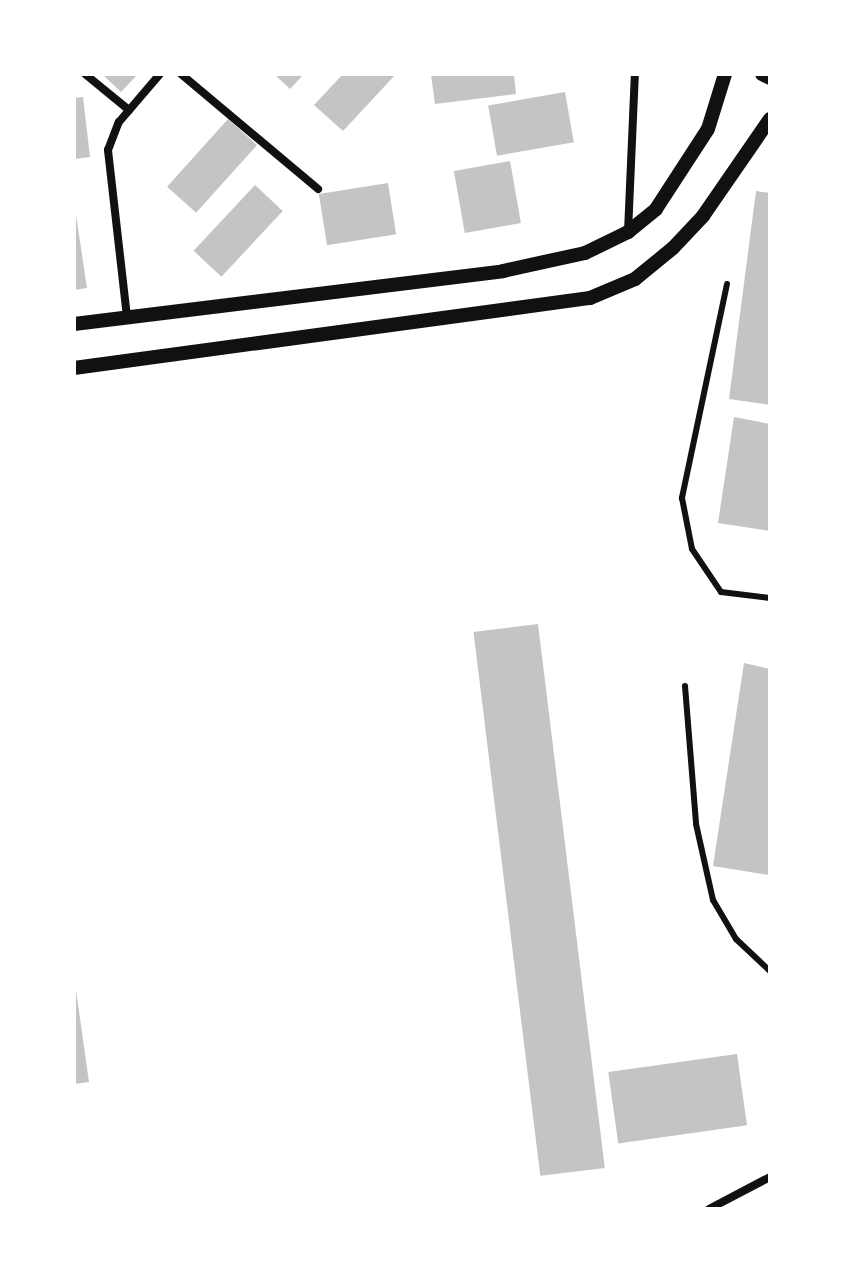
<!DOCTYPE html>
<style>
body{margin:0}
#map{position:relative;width:844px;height:1283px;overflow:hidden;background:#fff;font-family:Roboto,sans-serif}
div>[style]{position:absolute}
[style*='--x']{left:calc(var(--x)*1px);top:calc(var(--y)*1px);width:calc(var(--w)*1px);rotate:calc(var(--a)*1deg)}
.building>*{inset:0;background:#c4c4c4;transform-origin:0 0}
.service>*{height:6px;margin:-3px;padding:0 3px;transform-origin:3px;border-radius:3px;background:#111}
.minor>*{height:8px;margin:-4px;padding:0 4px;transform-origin:4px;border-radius:4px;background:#111}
.tertiary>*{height:14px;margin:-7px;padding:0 7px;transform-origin:7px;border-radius:7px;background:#111}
span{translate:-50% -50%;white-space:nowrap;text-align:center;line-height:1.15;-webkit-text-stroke:7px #fff;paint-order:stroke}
.frame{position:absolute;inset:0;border:76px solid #fff;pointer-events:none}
</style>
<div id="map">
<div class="building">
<div style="clip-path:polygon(102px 74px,138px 74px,121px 92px)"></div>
<div style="clip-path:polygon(274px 74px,304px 74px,290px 89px)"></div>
<div style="clip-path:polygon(343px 74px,396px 74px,343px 131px,314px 105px)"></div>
<div style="clip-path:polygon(431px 74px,514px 74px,516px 94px,435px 104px)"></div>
<div style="left:565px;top:92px;width:51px;height:78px;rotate:80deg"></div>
<div style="clip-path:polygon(83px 97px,90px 157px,74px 159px,74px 98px)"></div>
<div style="left:228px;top:119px;width:39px;height:91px;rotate:42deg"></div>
<div style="left:510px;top:161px;width:63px;height:57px;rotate:80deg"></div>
<div style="left:388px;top:183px;width:52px;height:70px;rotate:81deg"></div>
<div style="left:255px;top:185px;width:38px;height:90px;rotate:43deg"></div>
<div style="clip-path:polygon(756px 191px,770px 193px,770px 405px,729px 399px)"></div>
<div style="clip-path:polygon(74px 202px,87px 288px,74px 290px)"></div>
<div style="clip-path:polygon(734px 417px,770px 424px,770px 531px,718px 523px)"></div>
<div style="left:538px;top:624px;width:548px;height:65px;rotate:83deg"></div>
<div style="clip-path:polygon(744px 663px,770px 669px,769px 875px,713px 866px)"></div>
<div style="clip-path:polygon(74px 976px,89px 1082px,74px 1084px)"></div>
<div style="left:737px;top:1054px;width:72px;height:130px;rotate:82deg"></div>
</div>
<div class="service">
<div style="--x:727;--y:284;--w:219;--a:101.9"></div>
<div style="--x:682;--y:498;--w:52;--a:78.9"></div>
<div style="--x:692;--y:549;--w:52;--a:56"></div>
<div style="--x:721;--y:592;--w:49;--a:7"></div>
<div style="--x:685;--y:686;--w:138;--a:85.4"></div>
<div style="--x:696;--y:824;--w:78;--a:77.4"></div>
<div style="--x:713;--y:900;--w:45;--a:59.5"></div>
<div style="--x:736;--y:939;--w:47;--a:43.3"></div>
</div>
<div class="minor">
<div style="--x:85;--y:74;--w:57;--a:39.3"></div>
<div style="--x:181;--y:74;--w:179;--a:40"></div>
<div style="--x:628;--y:232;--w:158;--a:-87.5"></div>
<div style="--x:127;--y:317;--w:168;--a:-96.5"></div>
<div style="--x:108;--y:150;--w:30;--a:-69"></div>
<div style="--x:119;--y:122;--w:63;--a:-49.5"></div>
<div style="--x:709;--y:1209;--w:69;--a:-27.7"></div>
</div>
<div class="tertiary">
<div style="--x:762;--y:74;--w:9;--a:27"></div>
<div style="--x:74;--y:324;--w:432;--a:-7"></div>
<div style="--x:503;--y:271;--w:84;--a:-12.4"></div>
<div style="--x:585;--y:253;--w:48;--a:-26"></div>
<div style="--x:628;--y:232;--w:36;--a:-39"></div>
<div style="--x:656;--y:209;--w:95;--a:-57"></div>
<div style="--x:708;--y:129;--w:58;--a:-72.8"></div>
<div style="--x:74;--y:368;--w:521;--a:-7.73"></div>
<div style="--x:590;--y:298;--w:49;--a:-22.9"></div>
<div style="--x:635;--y:279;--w:49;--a:-39.2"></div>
<div style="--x:673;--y:248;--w:44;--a:-46.8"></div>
<div style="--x:703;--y:216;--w:118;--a:-55.4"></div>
</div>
<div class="frame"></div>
</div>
